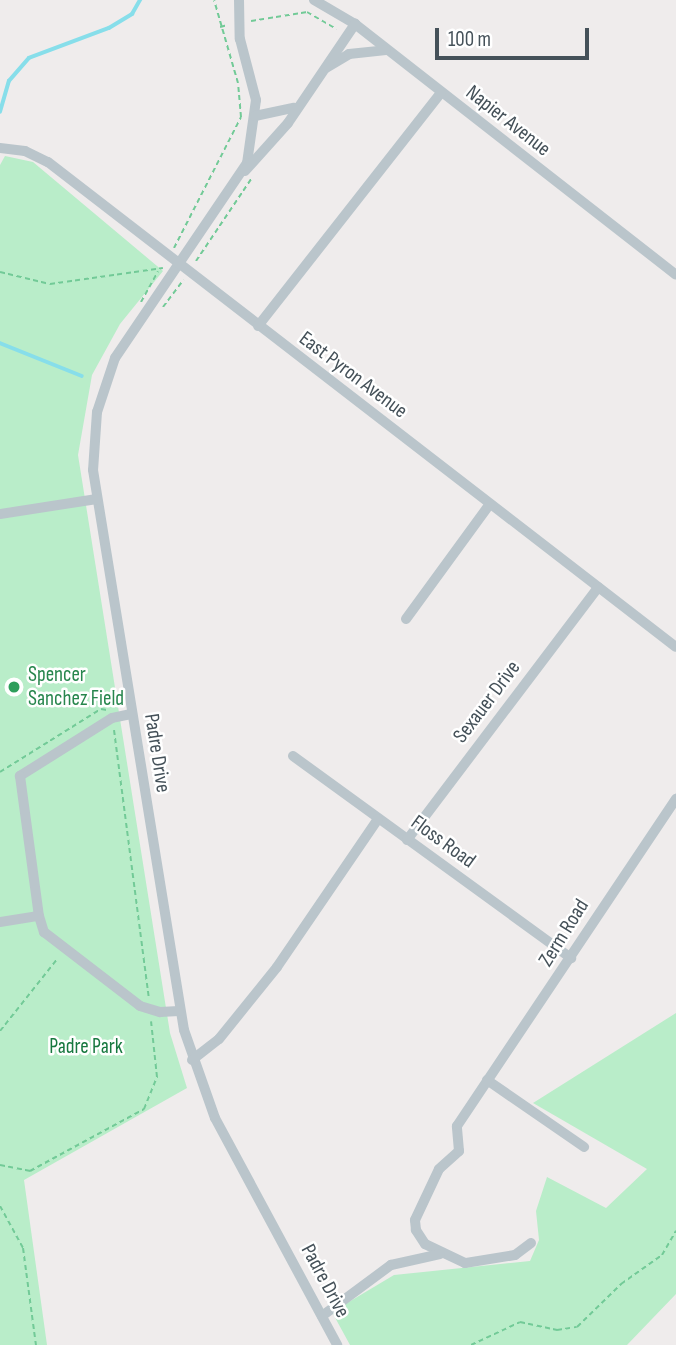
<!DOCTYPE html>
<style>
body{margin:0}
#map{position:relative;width:676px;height:1345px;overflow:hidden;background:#efecec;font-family:"Sofia Sans Condensed",sans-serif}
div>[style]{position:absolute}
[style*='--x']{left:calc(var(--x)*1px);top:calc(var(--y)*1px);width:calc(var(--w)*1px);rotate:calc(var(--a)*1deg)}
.green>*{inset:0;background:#b9edc9}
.stream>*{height:3.5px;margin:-1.75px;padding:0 1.75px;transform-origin:1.75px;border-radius:1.75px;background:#87deea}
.path>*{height:2px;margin-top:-1px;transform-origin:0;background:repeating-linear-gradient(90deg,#72ca97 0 5px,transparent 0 8.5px)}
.minor>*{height:10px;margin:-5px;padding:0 5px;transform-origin:5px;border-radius:5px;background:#bac5cb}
.dots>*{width:19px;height:19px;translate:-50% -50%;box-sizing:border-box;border:4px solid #fff;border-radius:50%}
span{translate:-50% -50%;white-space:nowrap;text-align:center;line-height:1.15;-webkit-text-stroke:5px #fff;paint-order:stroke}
.street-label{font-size:21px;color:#455159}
.leisure-label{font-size:21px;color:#27864d}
.left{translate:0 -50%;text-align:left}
.park-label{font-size:21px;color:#17783f}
.scale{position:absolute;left:435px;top:28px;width:154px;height:32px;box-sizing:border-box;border:4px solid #455159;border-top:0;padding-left:9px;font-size:21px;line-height:24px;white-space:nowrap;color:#455159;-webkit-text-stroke:5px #fff;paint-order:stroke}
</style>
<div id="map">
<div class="green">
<div style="clip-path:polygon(5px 156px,33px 162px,163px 271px,120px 324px,92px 375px,78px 455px,170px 1033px,187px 1088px,24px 1180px,47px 1345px,0 1345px,0 165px)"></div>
<div style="clip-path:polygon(676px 1013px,676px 1294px,627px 1345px,350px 1345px,332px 1312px,394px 1275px,530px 1261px,539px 1240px,536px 1211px,547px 1177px,606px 1208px,647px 1169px,533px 1103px)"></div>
</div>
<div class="stream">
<div style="--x:0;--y:112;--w:32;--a:-74"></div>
<div style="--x:9;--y:81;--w:30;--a:-49"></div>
<div style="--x:29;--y:58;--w:85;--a:-20.6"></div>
<div style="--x:109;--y:28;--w:27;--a:-31"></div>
<div style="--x:132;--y:14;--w:16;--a:-60"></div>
<div style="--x:0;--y:343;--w:88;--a:21.9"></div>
</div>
<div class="path">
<div style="--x:251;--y:21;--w:57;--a:-9.1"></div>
<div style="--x:307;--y:12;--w:34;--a:30"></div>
<div style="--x:220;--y:27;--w:8;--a:-14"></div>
<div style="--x:174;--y:248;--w:147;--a:-62.9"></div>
<div style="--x:241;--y:117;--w:34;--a:-95"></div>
<div style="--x:238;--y:83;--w:86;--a:-106.1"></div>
<div style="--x:196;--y:261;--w:99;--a:-56.1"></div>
<div style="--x:0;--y:272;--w:51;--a:13.5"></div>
<div style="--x:50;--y:284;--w:114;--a:-8.1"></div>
<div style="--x:141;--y:302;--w:35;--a:-61"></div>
<div style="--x:163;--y:307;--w:34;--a:-53"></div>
<div style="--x:114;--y:730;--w:271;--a:82.6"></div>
<div style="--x:0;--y:772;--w:119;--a:-32"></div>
<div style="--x:101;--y:709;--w:6;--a:9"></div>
<div style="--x:0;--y:1031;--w:93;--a:-51.5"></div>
<div style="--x:0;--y:1165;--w:31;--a:11"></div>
<div style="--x:30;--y:1171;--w:130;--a:-28.5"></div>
<div style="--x:144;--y:1109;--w:35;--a:-68"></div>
<div style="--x:157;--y:1077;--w:56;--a:-96.1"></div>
<div style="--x:0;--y:1206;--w:48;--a:61.3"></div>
<div style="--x:23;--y:1248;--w:98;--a:82.4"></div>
<div style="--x:471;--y:1345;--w:54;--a:-25.1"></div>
<div style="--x:520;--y:1322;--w:38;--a:12"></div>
<div style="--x:557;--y:1330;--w:20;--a:-9"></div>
<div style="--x:577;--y:1327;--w:62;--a:-44.3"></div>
<div style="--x:621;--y:1284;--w:50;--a:-35.3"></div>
<div style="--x:662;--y:1255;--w:28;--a:-60"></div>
</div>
<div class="minor">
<div style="--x:239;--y:0;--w:39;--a:89"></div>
<div style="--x:240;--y:39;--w:63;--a:75.3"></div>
<div style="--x:256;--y:100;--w:64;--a:98.1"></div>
<div style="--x:247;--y:163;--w:235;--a:124.1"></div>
<div style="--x:115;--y:358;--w:57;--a:108.4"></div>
<div style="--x:97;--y:412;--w:58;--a:93.9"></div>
<div style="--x:93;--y:470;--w:567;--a:80.77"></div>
<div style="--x:184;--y:1030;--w:93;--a:70.6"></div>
<div style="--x:215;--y:1118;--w:258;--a:61.7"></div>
<div style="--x:314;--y:0;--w:48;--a:30.3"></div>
<div style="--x:355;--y:24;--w:407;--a:38"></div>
<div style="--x:326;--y:68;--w:27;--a:-31"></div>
<div style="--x:349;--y:54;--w:37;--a:-6"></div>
<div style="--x:255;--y:116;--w:40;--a:-12"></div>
<div style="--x:0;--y:148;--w:25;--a:7"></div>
<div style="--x:25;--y:151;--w:25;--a:26"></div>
<div style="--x:48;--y:162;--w:793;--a:37.68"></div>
<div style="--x:245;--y:171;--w:64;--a:-48.1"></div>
<div style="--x:288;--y:123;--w:120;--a:-55.9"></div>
<div style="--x:258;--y:326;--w:296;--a:-51.9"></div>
<div style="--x:0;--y:514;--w:98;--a:-8.8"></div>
<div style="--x:406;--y:619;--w:142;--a:-53.9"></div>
<div style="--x:131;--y:714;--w:19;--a:168"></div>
<div style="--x:112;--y:718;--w:109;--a:147.8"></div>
<div style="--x:20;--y:776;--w:141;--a:82.3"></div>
<div style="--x:39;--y:916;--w:17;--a:73"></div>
<div style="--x:44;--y:932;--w:121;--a:37.6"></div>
<div style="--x:140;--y:1006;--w:21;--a:17"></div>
<div style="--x:160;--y:1012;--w:19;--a:-3"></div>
<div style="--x:293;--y:756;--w:344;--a:36"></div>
<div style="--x:407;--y:840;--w:317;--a:-52.9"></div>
<div style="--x:0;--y:922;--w:39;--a:-9"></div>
<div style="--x:192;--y:1060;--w:34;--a:-38"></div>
<div style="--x:219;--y:1039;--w:92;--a:-51.1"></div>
<div style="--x:277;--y:967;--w:179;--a:-55.7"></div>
<div style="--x:487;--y:1080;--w:118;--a:34.6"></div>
<div style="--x:531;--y:1243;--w:20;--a:143"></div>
<div style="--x:515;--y:1255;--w:51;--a:170.9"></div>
<div style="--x:465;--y:1263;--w:44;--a:-154.6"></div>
<div style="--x:425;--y:1244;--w:17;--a:-123"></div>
<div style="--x:416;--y:1230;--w:10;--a:-96"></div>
<div style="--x:415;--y:1220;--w:56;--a:-64.8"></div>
<div style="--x:439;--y:1169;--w:27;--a:-42"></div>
<div style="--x:459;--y:1151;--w:25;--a:-95"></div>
<div style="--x:457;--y:1126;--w:394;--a:-56.2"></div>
<div style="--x:322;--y:1316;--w:86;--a:-36.5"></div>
<div style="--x:391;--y:1265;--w:50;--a:-12.7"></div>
</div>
<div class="dots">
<div style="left:14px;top:687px;background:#2e9e5b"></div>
</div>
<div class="street-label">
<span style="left:508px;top:121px;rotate:38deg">Napier Avenue</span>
<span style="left:353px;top:375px;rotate:37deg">East Pyron Avenue</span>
<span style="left:487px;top:702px;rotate:-53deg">Sexauer Drive</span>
<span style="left:157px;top:753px;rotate:81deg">Padre Drive</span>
<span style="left:443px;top:842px;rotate:36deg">Floss Road</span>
<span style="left:564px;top:933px;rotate:-58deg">Zerm Road</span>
<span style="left:325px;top:1281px;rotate:62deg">Padre Drive</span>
</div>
<div class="leisure-label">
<span class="left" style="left:28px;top:687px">Spencer<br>Sanchez Field</span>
</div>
<div class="park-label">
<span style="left:86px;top:1047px">Padre Park</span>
</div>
<div class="scale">100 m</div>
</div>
